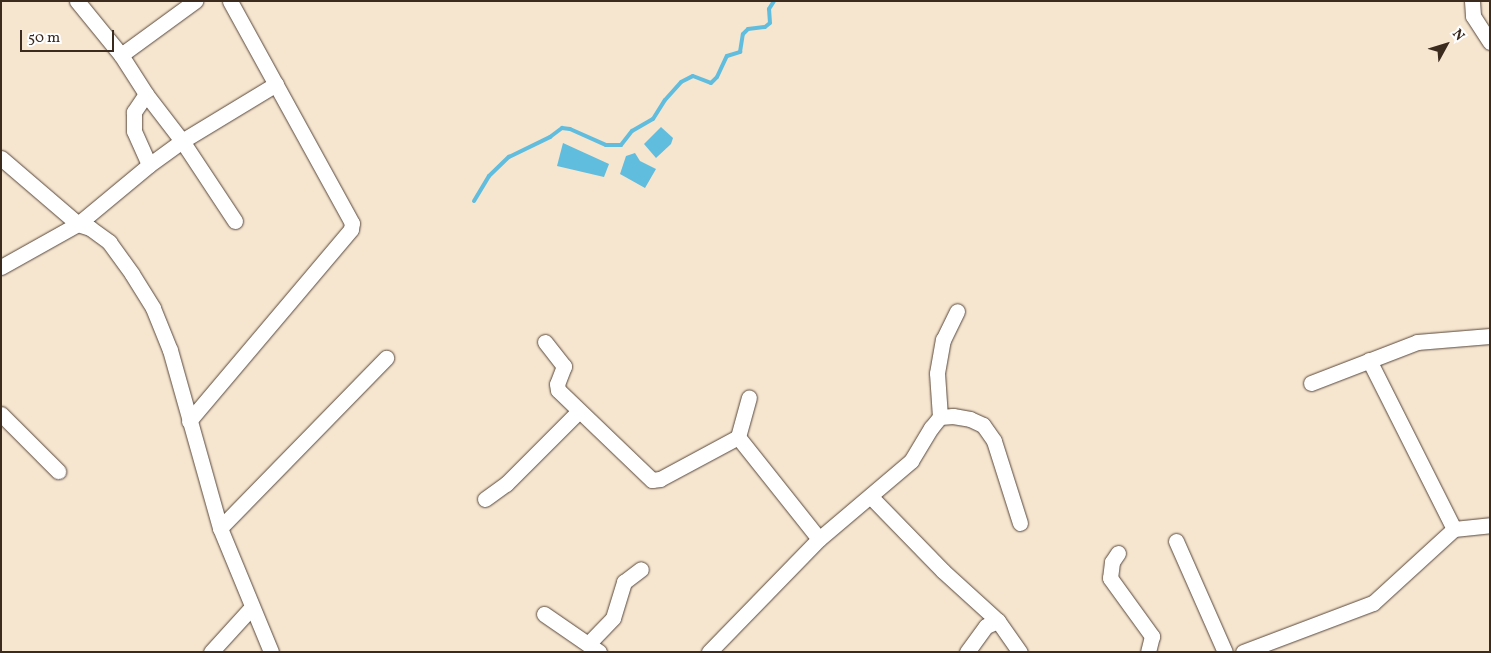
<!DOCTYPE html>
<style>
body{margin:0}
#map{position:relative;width:1491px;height:653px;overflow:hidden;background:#f6e5cf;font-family:Vollkorn,serif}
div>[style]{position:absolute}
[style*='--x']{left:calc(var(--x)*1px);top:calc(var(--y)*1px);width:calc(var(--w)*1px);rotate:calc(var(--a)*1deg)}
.water>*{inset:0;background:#60bdde}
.stream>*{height:4px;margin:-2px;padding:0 2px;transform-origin:2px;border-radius:2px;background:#60bdde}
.roads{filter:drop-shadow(0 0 1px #574639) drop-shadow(0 0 1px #574639)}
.minor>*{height:15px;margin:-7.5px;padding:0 7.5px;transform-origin:7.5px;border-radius:7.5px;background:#fff}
span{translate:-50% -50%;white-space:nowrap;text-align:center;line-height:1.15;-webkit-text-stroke:4px #fff;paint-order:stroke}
.frame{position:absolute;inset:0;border:2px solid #3b2a1e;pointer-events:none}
.north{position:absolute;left:1421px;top:20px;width:50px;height:50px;-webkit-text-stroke:4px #fff;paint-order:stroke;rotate:51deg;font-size:14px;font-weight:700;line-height:20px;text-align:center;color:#3b2a1e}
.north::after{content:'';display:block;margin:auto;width:18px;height:22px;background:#3b2a1e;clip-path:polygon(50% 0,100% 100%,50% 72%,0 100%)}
.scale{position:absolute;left:20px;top:30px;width:94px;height:22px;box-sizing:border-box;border:2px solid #3b2a1e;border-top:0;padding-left:6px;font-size:15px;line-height:18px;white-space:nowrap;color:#3b2a1e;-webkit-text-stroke:4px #fff;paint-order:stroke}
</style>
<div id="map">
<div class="water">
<div style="clip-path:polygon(661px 127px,673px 138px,671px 144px,656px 158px,644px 144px)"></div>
<div style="clip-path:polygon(563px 143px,609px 164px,604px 177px,557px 166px)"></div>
<div style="clip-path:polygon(635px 153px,640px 161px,656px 169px,645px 188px,620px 174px,626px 156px)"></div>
</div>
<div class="stream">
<div style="--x:474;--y:201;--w:29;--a:-59"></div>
<div style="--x:489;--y:176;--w:28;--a:-44"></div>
<div style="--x:509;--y:157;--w:46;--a:-26"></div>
<div style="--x:550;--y:137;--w:15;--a:-37"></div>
<div style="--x:562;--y:128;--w:8;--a:7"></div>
<div style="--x:570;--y:129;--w:39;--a:24"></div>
<div style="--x:606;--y:145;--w:15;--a:0"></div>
<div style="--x:621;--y:145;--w:18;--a:-52"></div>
<div style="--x:632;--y:131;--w:24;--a:-30"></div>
<div style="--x:653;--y:119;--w:22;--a:-58"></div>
<div style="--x:665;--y:100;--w:24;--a:-48"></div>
<div style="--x:681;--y:82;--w:13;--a:-27"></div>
<div style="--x:693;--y:76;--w:19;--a:21"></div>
<div style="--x:711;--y:83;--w:8;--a:-45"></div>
<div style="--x:717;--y:77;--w:23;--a:-65"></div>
<div style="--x:727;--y:56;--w:14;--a:-17"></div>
<div style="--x:740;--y:52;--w:18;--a:-81"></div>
<div style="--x:743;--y:34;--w:7;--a:-45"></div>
<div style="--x:748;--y:29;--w:17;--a:-7"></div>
<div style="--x:765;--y:27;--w:6;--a:-39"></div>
<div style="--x:770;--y:23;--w:14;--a:-94"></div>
<div style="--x:769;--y:9;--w:9;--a:-58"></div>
</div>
<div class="roads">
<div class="minor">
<div style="--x:77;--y:1;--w:70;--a:50.8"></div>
<div style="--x:121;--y:55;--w:92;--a:-36.1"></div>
<div style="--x:1472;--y:1;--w:15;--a:86"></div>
<div style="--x:1473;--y:16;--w:31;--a:57"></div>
<div style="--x:146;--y:94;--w:22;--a:124"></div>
<div style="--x:134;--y:112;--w:19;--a:90"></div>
<div style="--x:134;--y:131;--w:37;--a:66"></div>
<div style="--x:1;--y:158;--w:101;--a:40.6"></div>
<div style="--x:78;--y:224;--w:92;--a:-39.7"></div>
<div style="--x:149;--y:165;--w:41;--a:-36"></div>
<div style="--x:182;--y:141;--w:59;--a:-127.5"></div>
<div style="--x:146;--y:94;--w:46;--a:-122.7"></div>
<div style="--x:235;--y:221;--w:96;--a:-123.5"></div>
<div style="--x:182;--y:141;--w:110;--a:-31.2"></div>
<div style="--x:1;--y:267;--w:88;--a:-29.2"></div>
<div style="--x:78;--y:224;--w:13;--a:18"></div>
<div style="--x:90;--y:228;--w:24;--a:36"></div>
<div style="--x:109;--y:242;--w:39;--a:54"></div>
<div style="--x:132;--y:274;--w:40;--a:58"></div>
<div style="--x:153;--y:308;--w:45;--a:68"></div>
<div style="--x:170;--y:350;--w:185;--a:74.3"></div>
<div style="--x:220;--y:528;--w:134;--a:67.6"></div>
<div style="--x:545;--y:342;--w:31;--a:52"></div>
<div style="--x:564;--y:366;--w:19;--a:111"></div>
<div style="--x:557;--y:384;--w:6;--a:81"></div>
<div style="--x:558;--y:390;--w:130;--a:43.8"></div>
<div style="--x:652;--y:480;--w:8;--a:-7"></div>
<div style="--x:660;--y:479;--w:89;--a:-28.3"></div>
<div style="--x:738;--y:437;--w:130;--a:51.5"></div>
<div style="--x:1369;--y:360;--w:189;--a:63.3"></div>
<div style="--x:1311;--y:383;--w:114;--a:-21.1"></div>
<div style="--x:1417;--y:342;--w:73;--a:-4.7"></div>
<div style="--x:1;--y:414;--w:81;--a:45"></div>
<div style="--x:940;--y:417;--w:44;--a:-93.9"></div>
<div style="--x:937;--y:373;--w:34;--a:-80"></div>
<div style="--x:943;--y:340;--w:32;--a:-64"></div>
<div style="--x:189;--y:421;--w:251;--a:-49.8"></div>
<div style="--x:351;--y:229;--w:6;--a:-81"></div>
<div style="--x:352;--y:223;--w:253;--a:-118.8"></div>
<div style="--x:738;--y:437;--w:41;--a:-74.6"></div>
<div style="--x:871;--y:497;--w:103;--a:45.8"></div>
<div style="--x:943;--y:571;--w:74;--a:42.3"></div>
<div style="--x:998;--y:621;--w:38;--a:55"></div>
<div style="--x:485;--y:499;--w:26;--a:-36"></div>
<div style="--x:506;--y:484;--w:103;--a:-45"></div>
<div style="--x:220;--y:528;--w:238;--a:-45.7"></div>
<div style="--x:1176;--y:541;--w:121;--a:66.2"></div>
<div style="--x:1118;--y:553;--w:11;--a:124"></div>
<div style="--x:1112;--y:562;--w:16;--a:97"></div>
<div style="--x:1110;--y:578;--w:72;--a:54.1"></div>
<div style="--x:1152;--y:636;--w:16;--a:104"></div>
<div style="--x:544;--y:614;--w:67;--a:34.6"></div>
<div style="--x:588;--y:644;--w:36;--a:-46"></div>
<div style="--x:613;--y:618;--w:38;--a:-73"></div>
<div style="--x:624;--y:582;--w:21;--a:-37"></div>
<div style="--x:211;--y:652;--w:59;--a:-47.7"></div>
<div style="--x:709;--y:652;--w:158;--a:-45.8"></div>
<div style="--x:819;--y:539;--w:121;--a:-40.3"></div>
<div style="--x:911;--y:461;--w:39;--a:-59"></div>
<div style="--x:931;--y:428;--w:14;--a:-51"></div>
<div style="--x:940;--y:417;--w:13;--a:-4"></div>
<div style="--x:953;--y:416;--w:17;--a:10"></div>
<div style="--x:970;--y:419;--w:14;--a:25"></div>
<div style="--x:983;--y:425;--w:19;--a:55"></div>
<div style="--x:994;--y:441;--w:86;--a:72.4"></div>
<div style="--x:967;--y:652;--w:32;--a:-54"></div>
<div style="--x:986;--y:626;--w:13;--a:-23"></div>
<div style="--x:1243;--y:652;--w:139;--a:-20.7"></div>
<div style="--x:1373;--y:603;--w:110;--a:-42.4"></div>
<div style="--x:1454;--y:529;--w:36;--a:-6"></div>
</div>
</div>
<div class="frame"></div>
<div class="north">N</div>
<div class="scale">50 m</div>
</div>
